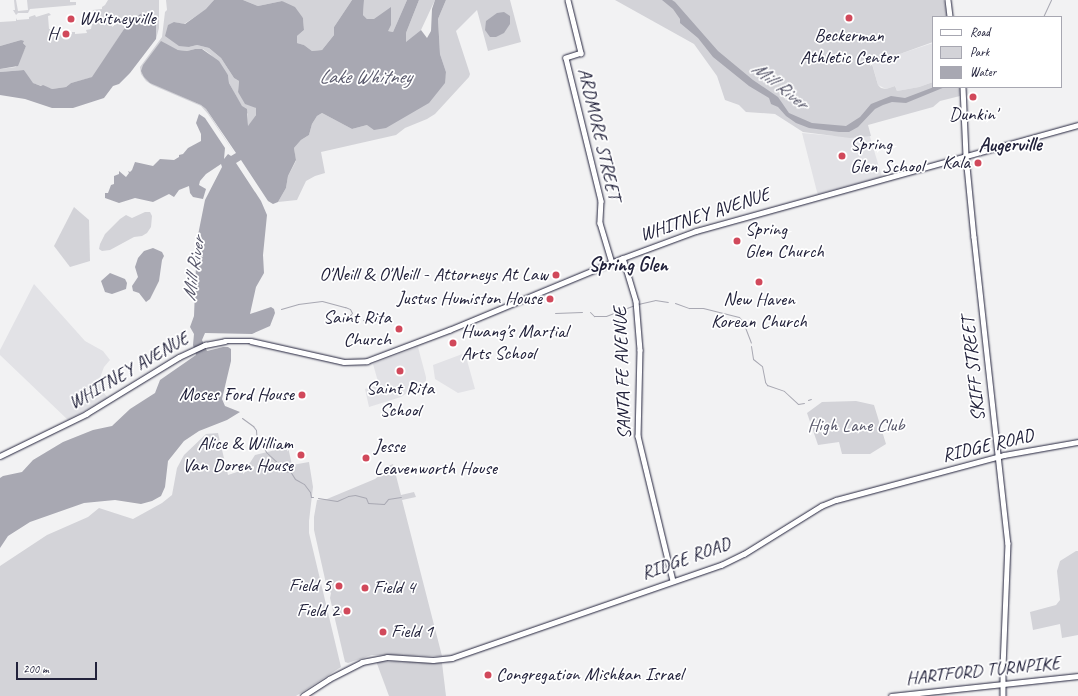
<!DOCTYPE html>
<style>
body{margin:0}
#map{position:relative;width:1078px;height:696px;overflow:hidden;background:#f2f2f3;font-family:Caveat,sans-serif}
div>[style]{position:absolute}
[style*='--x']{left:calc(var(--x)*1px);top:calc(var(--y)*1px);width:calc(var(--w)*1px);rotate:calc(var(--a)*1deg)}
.built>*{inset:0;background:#e2e2e6}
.green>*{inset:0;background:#d3d3d8}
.water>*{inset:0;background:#a8a8b2}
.stream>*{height:1px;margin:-0.5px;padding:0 0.5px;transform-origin:0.5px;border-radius:0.5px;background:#a8a8b2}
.roads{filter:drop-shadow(0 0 1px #22223b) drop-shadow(0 0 1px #22223b)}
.major>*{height:4.5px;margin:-2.25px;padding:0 2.25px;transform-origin:2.25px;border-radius:2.25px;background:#fff}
.dots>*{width:11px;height:11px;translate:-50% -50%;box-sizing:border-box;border:2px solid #fff;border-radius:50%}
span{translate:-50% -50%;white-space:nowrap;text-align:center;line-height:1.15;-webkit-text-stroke:3.5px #fff;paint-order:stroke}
.poi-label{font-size:19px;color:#22223b}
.left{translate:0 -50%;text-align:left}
.right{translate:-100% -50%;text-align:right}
.street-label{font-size:19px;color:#22223b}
.park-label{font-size:19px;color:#57576a}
.water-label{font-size:20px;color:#58586b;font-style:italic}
.neighbourhood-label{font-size:20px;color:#22223b;font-weight:700}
.legend{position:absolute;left:932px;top:16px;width:130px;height:72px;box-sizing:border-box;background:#fff;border:1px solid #a7a7b1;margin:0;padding:5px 7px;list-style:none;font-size:12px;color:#22223b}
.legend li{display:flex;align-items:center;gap:8px;height:20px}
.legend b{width:20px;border:1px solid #a7a7b1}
.scale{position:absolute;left:16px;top:662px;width:81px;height:18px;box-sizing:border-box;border:2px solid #22223b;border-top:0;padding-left:5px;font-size:12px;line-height:14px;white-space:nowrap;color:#22223b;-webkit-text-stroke:3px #fff;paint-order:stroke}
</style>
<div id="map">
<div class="built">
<div style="clip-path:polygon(933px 43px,933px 82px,919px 87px,897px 91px,895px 86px,886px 89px,878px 85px,872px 63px)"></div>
<div style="clip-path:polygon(868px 130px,882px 177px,818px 194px,817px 192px,802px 133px,835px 136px)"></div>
<div style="clip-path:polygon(34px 284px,85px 341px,103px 351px,110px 360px,104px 367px,100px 378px,104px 393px,108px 398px,68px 420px,0 355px,0 350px)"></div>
<div style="clip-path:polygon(418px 347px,426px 377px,426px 381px,401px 397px,369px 407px,365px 389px,379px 385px,373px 364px)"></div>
<div style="clip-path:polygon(465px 353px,475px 389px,458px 393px,435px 379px,433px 365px)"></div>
</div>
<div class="green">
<div style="clip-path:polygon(14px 0,16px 0,18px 11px,28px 10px,27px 0,70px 0,70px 2px,76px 2px,76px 5px,30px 9px,28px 13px,18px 13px,16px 15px,13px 10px,15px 10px)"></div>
<div style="clip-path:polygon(108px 0,159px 0,159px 28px,156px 39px,156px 23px,154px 18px,140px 14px,134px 20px,128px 23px,93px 77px,71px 83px,66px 87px,52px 89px,32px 83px,24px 70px,0 72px,0 69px,16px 67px,26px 46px,21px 40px,0 46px,0 22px,16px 21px,16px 18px,17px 20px,29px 19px,29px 17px,35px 15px,36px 17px,49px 13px,51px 15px,48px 16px,49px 29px,52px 29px,52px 31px,51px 34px,54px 37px,56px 34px,60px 33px,61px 36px,72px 34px,72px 32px,75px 32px,75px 34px,87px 33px,86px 30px,91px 29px,92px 24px,94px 23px,93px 10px,102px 9px,102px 7px,105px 5px)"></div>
<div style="clip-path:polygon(166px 0,214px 0,207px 9px,184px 24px,174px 22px,189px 47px,197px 45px,209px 48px,221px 58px,234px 78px,239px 81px,238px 92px,256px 108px,256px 115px,248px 127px,248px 114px,242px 107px,229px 83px,228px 75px,210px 54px,203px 49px,195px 49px,187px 51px,178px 50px,161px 42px,156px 85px,201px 105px,206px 109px,235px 154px,208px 114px,201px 106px,152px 85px,146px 81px,141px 74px,140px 67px,162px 37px,165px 12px,167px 10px)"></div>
<div style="clip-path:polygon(243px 0,352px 0,334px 27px,334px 35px,322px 50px,312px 51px,304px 45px,297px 43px,297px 36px,304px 30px,303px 18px,282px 1px,258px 6px)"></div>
<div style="clip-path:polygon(364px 0,407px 0,393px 32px,388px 31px,374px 19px,367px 19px,363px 15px)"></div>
<div style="clip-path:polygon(419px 0,435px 0,421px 30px,406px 43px,406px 33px)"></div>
<div style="clip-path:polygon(446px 0,510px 0,521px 42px,488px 51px,477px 10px,456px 31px,470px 74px,469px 77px,435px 114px,427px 119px,405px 128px,396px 135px,321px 152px,325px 173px,315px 176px,306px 181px,297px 200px,278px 202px,286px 188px,288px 176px,296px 161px,294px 148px,301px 140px,309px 135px,312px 124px,317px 116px,322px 113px,352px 129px,367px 125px,444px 83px,446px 72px,440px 54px,438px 19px)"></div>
<div style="clip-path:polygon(615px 0,944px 0,947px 17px,933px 17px,933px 42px,872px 64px,878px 85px,881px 88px,886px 89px,895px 86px,897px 91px,919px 87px,933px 82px,933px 87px,960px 87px,960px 96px,940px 101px,933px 107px,868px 125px,871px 136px,850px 138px,803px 132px,775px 114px,746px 112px,739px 105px,725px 100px,717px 76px,694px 44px)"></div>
<div style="clip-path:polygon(74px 207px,89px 220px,90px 261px,70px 267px,54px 246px)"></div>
<div style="clip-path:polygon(145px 212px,150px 212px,152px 216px,151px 227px,147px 233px,142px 236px,134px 237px,110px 250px,102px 251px,99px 249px,100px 244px,105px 234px,120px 219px,126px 215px,132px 218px)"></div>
<div style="clip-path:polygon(856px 401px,874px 405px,886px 444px,870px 454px,842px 454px,839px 442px,818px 445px,807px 413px,822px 402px)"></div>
<div style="clip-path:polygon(218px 433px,228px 475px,246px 469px,255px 455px,288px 447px,292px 465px,309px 462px,313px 487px,309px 521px,309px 533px,341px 667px,296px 696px,0 696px,0 566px,47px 535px,88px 517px,99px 508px,133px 519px,162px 503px,172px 495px,177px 468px,184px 455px,206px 434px)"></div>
<div style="clip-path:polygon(393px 464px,401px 495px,414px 492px,416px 497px,402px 500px,442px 656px,372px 655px,348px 663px,345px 662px,330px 598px,331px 593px,327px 588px,314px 530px,314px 517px,317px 500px,327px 499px,375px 479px,384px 472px,386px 467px)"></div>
<div style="clip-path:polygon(1076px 551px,1078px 551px,1078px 635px,1062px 638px,1060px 624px,1033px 630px,1030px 612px,1056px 605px,1060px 600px,1057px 571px,1060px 561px)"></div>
<div style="clip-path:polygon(376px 661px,442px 663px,446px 696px,389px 696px)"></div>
</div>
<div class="water">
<div style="clip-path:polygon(214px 0,243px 0,258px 6px,282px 1px,295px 7px,303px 18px,304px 30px,297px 36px,297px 43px,304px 45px,312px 51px,322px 50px,334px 35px,334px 27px,352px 0,364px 0,363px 15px,367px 19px,374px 19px,391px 7px,391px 25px,388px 31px,393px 32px,407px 0,419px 0,406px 33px,406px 42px,421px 30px,427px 38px,431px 31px,432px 9px,435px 0,446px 0,438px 19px,440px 54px,446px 72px,445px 83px,429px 103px,386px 128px,374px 130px,367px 125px,352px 129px,322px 113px,317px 116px,312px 124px,309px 135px,301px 140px,294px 148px,296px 160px,288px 176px,286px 188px,278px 202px,273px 204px,268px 201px,241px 160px,236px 163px,261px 201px,267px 215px,263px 255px,264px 273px,256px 287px,250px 314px,271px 307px,274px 309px,275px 313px,270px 326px,252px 334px,205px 333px,202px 340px,207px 351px,223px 347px,228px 347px,231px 349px,231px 361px,222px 399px,225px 406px,240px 412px,227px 420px,199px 431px,184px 441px,168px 461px,165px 487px,161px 496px,152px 501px,141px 504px,115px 500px,84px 503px,30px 522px,8px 536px,0 548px,0 478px,3px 476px,22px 472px,33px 460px,63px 442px,93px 430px,112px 426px,130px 409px,155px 393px,160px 380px,196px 355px,193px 345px,194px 334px,190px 327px,194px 316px,197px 240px,205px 200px,222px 167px,221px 164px,206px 174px,200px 181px,199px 185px,206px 189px,203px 199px,193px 197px,190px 193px,189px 186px,179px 190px,174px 197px,169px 194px,153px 202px,135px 198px,119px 203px,105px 198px,105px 193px,108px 193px,111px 185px,114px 184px,114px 176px,119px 174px,119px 171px,126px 177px,129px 173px,128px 171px,130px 172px,132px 170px,135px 162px,153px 166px,160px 159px,174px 160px,179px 157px,179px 155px,183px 154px,188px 148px,201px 141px,201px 134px,196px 123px,199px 114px,205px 118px,225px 148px,224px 159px,228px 154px,231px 156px,236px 153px,206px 109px,201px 105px,150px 83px,144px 77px,141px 71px,143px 65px,161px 41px,178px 50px,187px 51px,195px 49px,202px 49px,219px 61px,228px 75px,229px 83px,242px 106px,247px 109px,248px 126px,256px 115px,256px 108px,245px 104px,238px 92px,239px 81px,234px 78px,221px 58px,209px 48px,197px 45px,189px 47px,179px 46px,165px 36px,168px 25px,174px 22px,185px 24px,206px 9px)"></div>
<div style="clip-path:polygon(662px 0,672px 0,675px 2px,718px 51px,753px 80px,778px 97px,789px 113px,812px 123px,846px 126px,860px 117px,871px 104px,891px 96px,905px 98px,934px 87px,945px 87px,906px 103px,892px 102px,883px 105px,875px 109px,858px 127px,849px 132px,839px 132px,809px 128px,796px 123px,786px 116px,778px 107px,771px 104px,769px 98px,749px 86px,713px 57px,698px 38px,680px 23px,680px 19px,673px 9px)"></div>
<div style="clip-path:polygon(504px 12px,510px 16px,510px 24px,504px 33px,496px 37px,490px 37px,485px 30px,486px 21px,497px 13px)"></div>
<div style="clip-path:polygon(148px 13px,154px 18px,156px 23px,156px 39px,130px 73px,119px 84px,113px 86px,104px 98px,73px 108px,52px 108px,25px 99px,0 95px,0 72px,24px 70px,33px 83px,41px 86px,43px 85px,52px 89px,66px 87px,71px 83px,92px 77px,128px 23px,134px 20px,140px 14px)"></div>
<div style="clip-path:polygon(21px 40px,24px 41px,23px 43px,26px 46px,18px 66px,0 69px,0 46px)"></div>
<div style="clip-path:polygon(153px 248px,162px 252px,164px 256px,162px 260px,159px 281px,150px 299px,146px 302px,139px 293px,133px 291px,132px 286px,138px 277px,135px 267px,138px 258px,144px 251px)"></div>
<div style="clip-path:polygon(110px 273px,125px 279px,127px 283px,126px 289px,112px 294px,105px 292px,101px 281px)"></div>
</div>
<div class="stream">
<div style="--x:1043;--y:17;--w:19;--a:-65"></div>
<div style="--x:675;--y:303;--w:15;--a:20"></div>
<div style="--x:689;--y:308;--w:14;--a:0"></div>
<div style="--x:703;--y:308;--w:37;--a:14"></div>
<div style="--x:739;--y:317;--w:6;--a:51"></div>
<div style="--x:743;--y:322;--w:22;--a:69"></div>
<div style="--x:638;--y:304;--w:17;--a:-13"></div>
<div style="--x:655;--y:300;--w:13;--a:9"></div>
<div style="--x:281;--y:309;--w:18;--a:-16"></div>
<div style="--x:298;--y:304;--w:24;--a:-7"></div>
<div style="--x:322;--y:301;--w:24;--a:15"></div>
<div style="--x:345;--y:307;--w:5;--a:22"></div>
<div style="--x:350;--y:309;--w:4;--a:63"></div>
<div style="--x:352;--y:313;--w:3;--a:135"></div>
<div style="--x:350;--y:315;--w:7;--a:34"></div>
<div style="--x:590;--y:312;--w:6;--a:45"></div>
<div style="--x:594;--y:316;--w:12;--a:0"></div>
<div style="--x:606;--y:316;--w:30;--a:-21"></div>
<div style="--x:555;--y:313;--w:27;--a:-2"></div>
<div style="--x:363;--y:320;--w:21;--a:5"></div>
<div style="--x:751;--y:346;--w:13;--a:81"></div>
<div style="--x:753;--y:359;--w:11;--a:38"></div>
<div style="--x:762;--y:366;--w:16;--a:79"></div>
<div style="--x:765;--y:382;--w:4;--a:56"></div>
<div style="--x:767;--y:385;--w:18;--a:19"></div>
<div style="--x:784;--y:391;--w:19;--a:43"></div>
<div style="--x:798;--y:404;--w:6;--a:-9"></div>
<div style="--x:808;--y:400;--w:3;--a:-18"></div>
<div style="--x:242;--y:418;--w:14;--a:36"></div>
<div style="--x:253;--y:426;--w:5;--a:53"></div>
<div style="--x:256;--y:430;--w:14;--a:86"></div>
<div style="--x:257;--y:444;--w:8;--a:30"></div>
<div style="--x:264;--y:448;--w:4;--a:63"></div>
<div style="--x:266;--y:452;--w:16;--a:43"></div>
<div style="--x:278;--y:463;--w:5;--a:79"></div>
<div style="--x:279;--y:468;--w:6;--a:39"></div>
<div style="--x:284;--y:472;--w:6;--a:-9"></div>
<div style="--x:290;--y:471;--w:9;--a:58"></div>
<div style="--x:295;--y:479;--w:10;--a:29"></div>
<div style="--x:304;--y:484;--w:10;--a:53"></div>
<div style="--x:310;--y:492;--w:5;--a:79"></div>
<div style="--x:311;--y:497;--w:2;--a:0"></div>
<div style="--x:318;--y:498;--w:19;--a:9"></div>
<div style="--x:337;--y:501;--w:12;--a:-24"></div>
<div style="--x:348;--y:496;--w:7;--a:-8"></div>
<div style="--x:355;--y:495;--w:11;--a:15"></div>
<div style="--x:366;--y:498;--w:5;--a:68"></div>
<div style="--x:368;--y:503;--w:16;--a:4"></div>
<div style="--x:384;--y:504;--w:6;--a:-51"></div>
<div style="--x:388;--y:499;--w:13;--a:-9"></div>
</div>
<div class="roads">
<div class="major">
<div style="--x:568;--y:0;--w:55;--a:76.2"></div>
<div style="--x:581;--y:53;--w:16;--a:162"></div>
<div style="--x:566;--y:58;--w:147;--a:76.2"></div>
<div style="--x:601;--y:201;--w:22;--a:93"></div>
<div style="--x:600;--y:223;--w:42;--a:73.3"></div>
<div style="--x:948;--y:0;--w:17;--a:83"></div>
<div style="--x:963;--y:87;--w:69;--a:87.5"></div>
<div style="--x:966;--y:156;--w:81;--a:84.4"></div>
<div style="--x:974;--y:237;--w:308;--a:83.7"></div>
<div style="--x:1008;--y:543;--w:126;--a:92.3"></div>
<div style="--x:1003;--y:669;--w:27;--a:90"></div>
<div style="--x:623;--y:258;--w:45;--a:73.2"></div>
<div style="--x:636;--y:301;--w:49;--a:85.3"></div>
<div style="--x:640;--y:350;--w:86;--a:91.3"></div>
<div style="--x:638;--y:436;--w:149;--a:76.4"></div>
<div style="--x:0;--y:456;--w:96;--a:-26"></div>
<div style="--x:86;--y:414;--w:109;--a:-31.5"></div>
<div style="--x:179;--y:357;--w:29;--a:-25"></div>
<div style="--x:205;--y:345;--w:20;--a:-11"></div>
<div style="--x:225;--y:341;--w:26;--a:0"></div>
<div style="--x:251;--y:341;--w:95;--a:12.7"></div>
<div style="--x:344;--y:362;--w:23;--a:-2"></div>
<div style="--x:367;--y:361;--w:88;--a:-20.7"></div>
<div style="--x:449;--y:330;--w:188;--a:-22.5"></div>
<div style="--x:623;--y:258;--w:78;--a:-20.3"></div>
<div style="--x:696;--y:231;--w:396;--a:-15.5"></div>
<div style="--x:303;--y:696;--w:31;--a:-33"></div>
<div style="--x:329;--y:679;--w:37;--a:-27"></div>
<div style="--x:362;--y:662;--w:25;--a:-11"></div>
<div style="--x:387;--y:657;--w:46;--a:3.7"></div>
<div style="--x:433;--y:660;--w:19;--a:-6"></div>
<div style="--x:452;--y:658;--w:285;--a:-19.1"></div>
<div style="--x:721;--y:565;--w:25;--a:-26"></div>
<div style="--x:744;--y:554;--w:91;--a:-31.9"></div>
<div style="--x:821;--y:506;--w:16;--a:-22"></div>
<div style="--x:836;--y:500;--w:174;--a:-15"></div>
<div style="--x:1004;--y:455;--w:75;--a:-10"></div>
<div style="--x:891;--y:696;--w:188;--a:-6.1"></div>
</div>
</div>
<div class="dots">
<div style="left:849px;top:18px;background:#d1495b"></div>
<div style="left:71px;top:19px;background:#d1495b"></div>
<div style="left:66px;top:34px;background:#d1495b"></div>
<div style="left:973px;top:97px;background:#d1495b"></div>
<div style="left:842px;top:156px;background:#d1495b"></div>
<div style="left:978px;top:163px;background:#d1495b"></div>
<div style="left:737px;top:241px;background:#d1495b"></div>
<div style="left:556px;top:275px;background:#d1495b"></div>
<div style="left:759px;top:282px;background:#d1495b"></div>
<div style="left:550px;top:299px;background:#d1495b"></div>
<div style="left:399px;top:329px;background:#d1495b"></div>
<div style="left:453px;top:343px;background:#d1495b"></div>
<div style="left:400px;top:371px;background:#d1495b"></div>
<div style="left:302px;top:395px;background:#d1495b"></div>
<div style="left:301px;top:455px;background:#d1495b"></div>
<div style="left:366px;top:458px;background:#d1495b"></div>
<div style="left:339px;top:586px;background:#d1495b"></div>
<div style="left:365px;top:588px;background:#d1495b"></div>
<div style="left:347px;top:611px;background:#d1495b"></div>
<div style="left:383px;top:632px;background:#d1495b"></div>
<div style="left:488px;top:675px;background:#d1495b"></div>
</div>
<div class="poi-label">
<span class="left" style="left:79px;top:19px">Whitneyville</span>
<span class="right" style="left:58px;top:34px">H</span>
<span style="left:849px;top:47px">Beckerman<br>Athletic Center</span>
<span style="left:973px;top:115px">Dunkin'</span>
<span class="left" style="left:850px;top:156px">Spring<br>Glen School</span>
<span class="right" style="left:970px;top:163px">Kala</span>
<span class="left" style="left:745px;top:241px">Spring<br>Glen Church</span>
<span class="right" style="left:548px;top:275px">O'Neill &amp; O'Neill - Attorneys At Law</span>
<span class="right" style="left:542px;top:299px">Justus Humiston House</span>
<span style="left:759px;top:311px">New Haven<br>Korean Church</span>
<span class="right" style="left:391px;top:329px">Saint Rita<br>Church</span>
<span class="left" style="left:461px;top:343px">Hwang's Martial<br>Arts School</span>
<span style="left:400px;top:400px">Saint Rita<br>School</span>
<span class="right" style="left:294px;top:395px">Moses Ford House</span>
<span class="right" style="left:293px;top:455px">Alice &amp; William<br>Van Doren House</span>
<span class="left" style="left:374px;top:458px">Jesse<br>Leavenworth House</span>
<span class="right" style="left:331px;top:586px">Field 5</span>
<span class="left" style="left:373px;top:588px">Field 4</span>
<span class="right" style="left:339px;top:611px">Field 2</span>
<span class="left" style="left:391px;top:632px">Field 1</span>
<span class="left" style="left:496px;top:675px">Congregation Mishkan Israel</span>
</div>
<div class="street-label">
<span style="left:599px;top:134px;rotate:77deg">ARDMORE STREET</span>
<span style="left:705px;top:215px;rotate:-18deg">WHITNEY AVENUE</span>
<span style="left:974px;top:369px;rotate:-96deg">SKIFF STREET</span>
<span style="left:129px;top:371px;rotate:-30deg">WHITNEY AVENUE</span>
<span style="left:623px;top:373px;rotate:-92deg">SANTA FE AVENUE</span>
<span style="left:988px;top:446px;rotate:-13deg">RIDGE ROAD</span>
<span style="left:686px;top:559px;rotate:-20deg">RIDGE ROAD</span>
<span style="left:983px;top:671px;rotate:-6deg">HARTFORD TURNPIKE</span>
</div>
<div class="park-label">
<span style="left:856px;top:426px">High Lane Club</span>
</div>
<div class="water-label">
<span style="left:365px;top:76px">Lake Whitney</span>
<span style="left:780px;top:85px;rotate:38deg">Mill River</span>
<span style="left:193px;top:269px;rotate:-81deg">Mill River</span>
</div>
<div class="neighbourhood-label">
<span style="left:1010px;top:144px">Augerville</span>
<span style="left:628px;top:264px">Spring Glen</span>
</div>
<ul class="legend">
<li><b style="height:5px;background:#fff"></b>Road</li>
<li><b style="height:11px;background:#d3d3d8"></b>Park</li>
<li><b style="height:11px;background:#a8a8b2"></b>Water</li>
</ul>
<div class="scale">200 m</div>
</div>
